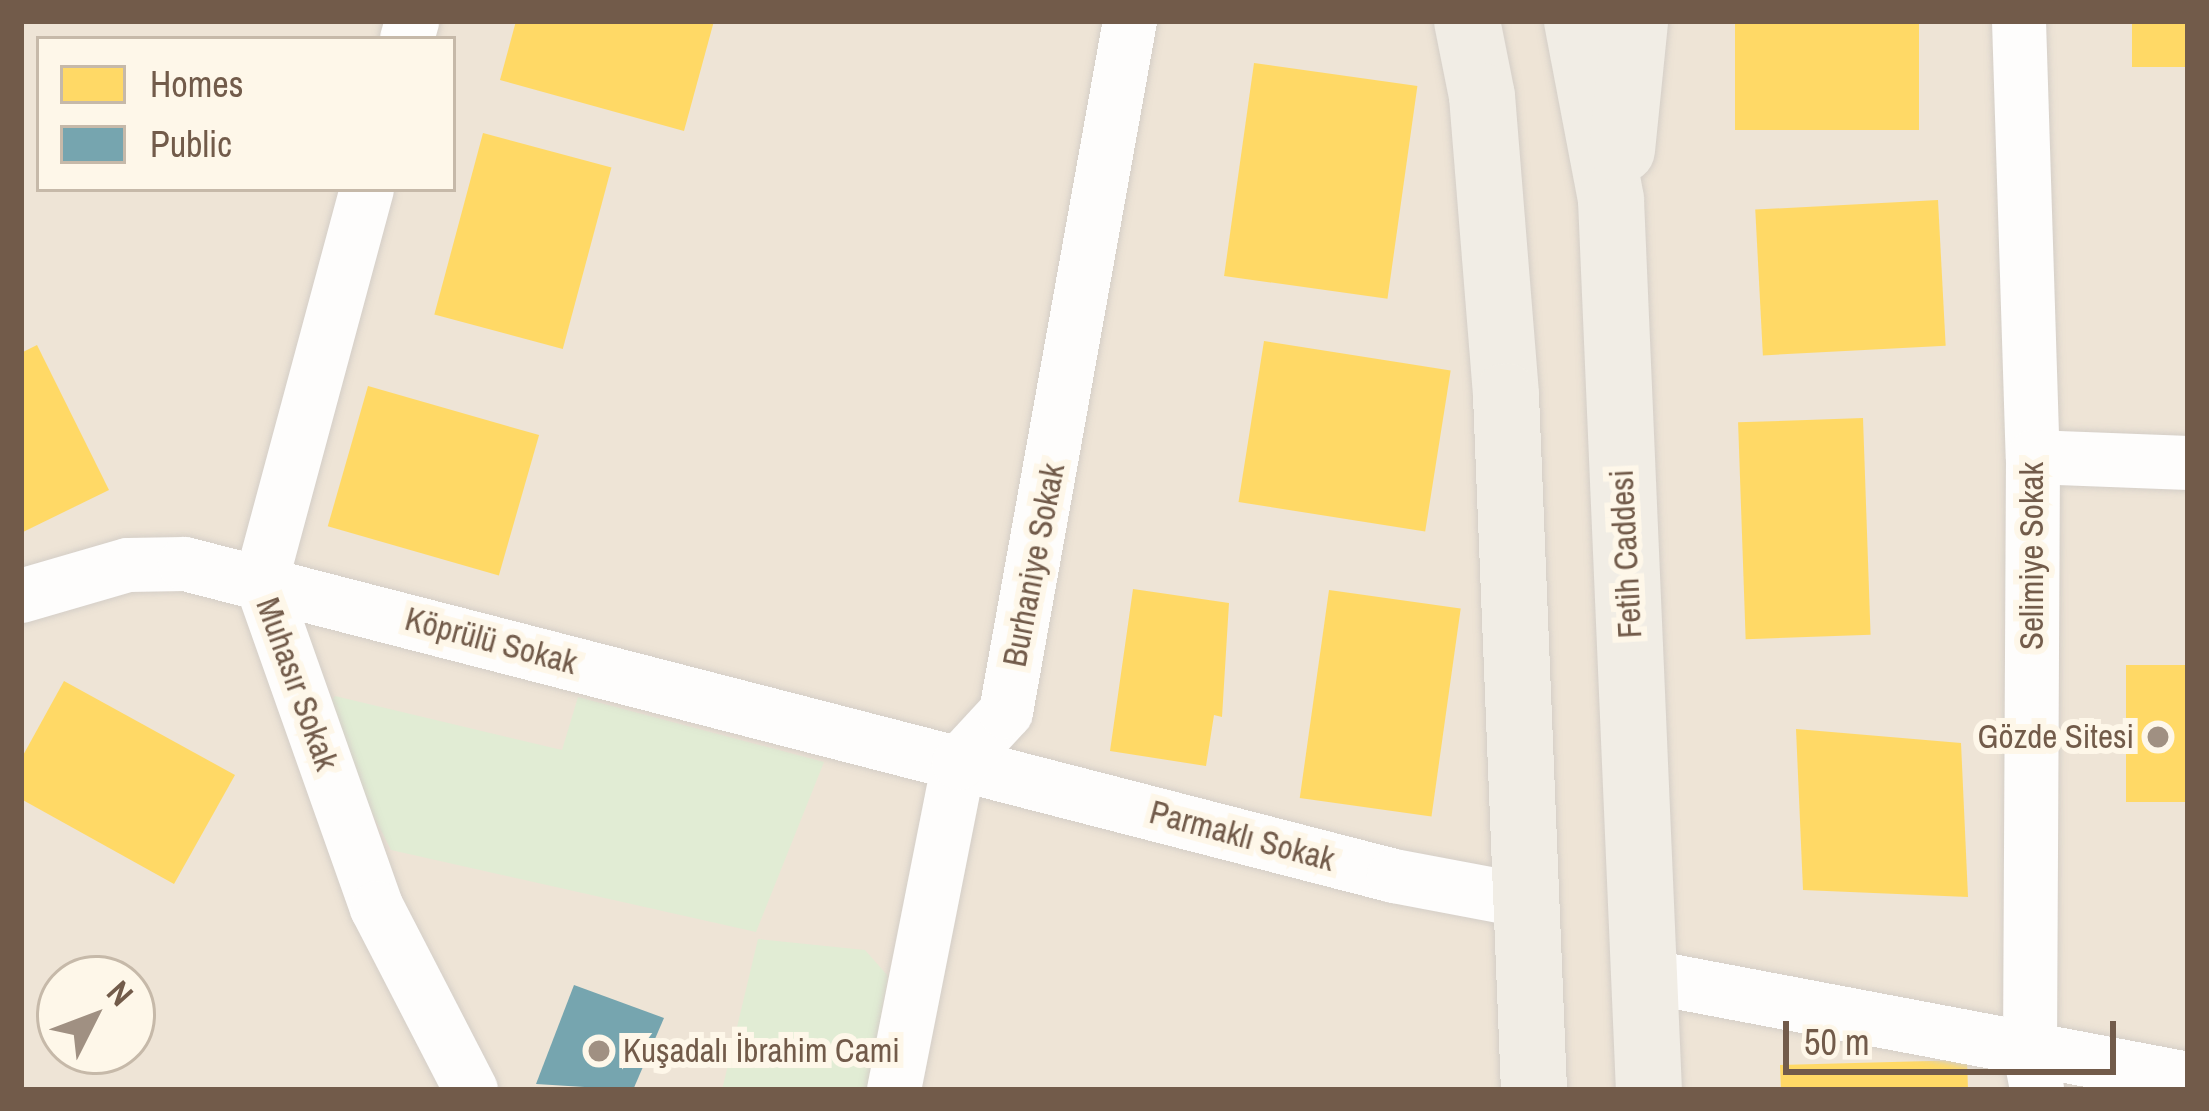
<!DOCTYPE html>
<meta charset="utf-8">
<style>
body{margin:0}
#map{position:relative;width:2209px;height:1111px;overflow:hidden;background:#f5f1e9;font-family:"Archivo Narrow",sans-serif}
div>[style]{position:absolute}
[style*='--x']{left:calc(var(--x)*1px);top:calc(var(--y)*1px);width:calc(var(--w)*1px);rotate:calc(var(--a)*1deg)}
.residential>*{inset:0;background:#eee4d6}
.green>*{inset:0;background:#e1ecd4}
.homes>*{inset:0;background:#ffd966;transform-origin:0 0}
.public>*{inset:0;background:#76a5af}
.roads{filter:drop-shadow(0 0 3px #d4cec7) drop-shadow(0 0 3px #d4cec7)}
.minor>*{height:54px;margin:-27px;padding:0 27px;transform-origin:27px;border-radius:27px;background:#fefdfc}
.primary>*{height:66px;margin:-33px;padding:0 33px;transform-origin:33px;border-radius:33px;background:#f1ede5}
.dots>*{width:33px;height:33px;translate:-50% -50%;box-sizing:border-box;border:6px solid #fef7e9;border-radius:50%}
span{translate:-50% -50%;white-space:nowrap;text-align:center;line-height:1.15;-webkit-text-stroke:12px #fef7e9;paint-order:stroke}
.street-label{font-size:33px;color:#725b4a}
.poi-label{font-size:33px;color:#725b4a}
.right{translate:-100% -50%;text-align:right}
.left{translate:0 -50%;text-align:left}
.frame{position:absolute;inset:0;border:24px solid #725b4a;pointer-events:none}
.legend{position:absolute;left:36px;top:36px;width:420px;height:156px;box-sizing:border-box;background:#fef7e9;border:3px solid #c6b9a9;margin:0;padding:15px 21px;list-style:none;font-size:36px;color:#725b4a}
.legend li{display:flex;align-items:center;gap:24px;height:60px}
.legend b{width:60px;border:3px solid #c6b9a9}
.north{position:absolute;left:36px;top:955px;width:120px;height:120px;box-sizing:border-box;background:#fef7e9;border:3px solid #c6b9a9;border-radius:50%;rotate:48deg;font-size:33px;font-weight:700;line-height:48px;text-align:center;color:#725b4a}
.north::after{content:'';display:block;margin:auto;width:42px;height:54px;background:#a09082;clip-path:polygon(50% 0,100% 100%,50% 72%,0 100%)}
.scale{position:absolute;left:1783px;top:1021px;width:333px;height:54px;box-sizing:border-box;border:6px solid #725b4a;border-top:0;padding-left:15px;font-size:36px;line-height:42px;white-space:nowrap;color:#725b4a;-webkit-text-stroke:9px #fef7e9;paint-order:stroke}
</style>
<div id="map">
<div class="residential">
<div style="clip-path:polygon(evenodd,21px 21px,2188px 21px,2188px 1090px,21px 1090px,21px 21px,39px 39px,453px 39px,453px 189px,39px 189px,39px 39px,21px 21px,60px 979px,132px 979px,132px 1051px,60px 1051px,60px 979px)"></div>
</div>
<div class="green">
<div style="clip-path:polygon(335px 696px,562px 750px,578px 697px,824px 762px,756px 932px,391px 850px,321px 713px)"></div>
<div style="clip-path:polygon(758px 939px,865px 950px,888px 976px,868px 1090px,722px 1090px)"></div>
</div>
<div class="homes">
<div style="clip-path:polygon(516px 21px,714px 21px,684px 131px,500px 80px)"></div>
<div style="left:1735px;top:21px;width:184px;height:109px"></div>
<div style="left:2132px;top:21px;width:56px;height:46px"></div>
<div style="left:1254px;top:63px;width:165px;height:215px;rotate:8deg"></div>
<div style="left:483px;top:133px;width:133px;height:188px;rotate:15deg"></div>
<div style="left:1938px;top:200px;width:146px;height:183px;rotate:87deg"></div>
<div style="left:1264px;top:341px;width:189px;height:163px;rotate:9deg"></div>
<div style="clip-path:polygon(37px 345px,109px 490px,21px 533px,21px 353px)"></div>
<div style="left:368px;top:386px;width:178px;height:146px;rotate:16deg"></div>
<div style="left:1863px;top:418px;width:217px;height:125px;rotate:88deg"></div>
<div style="clip-path:polygon(1133px 589px,1229px 603px,1222px 717px,1214px 715px,1206px 766px,1110px 751px)"></div>
<div style="left:1329px;top:590px;width:133px;height:210px;rotate:8deg"></div>
<div style="left:2188px;top:665px;width:137px;height:62px;rotate:90deg"></div>
<div style="clip-path:polygon(64px 681px,235px 775px,174px 884px,21px 799px,21px 759px)"></div>
<div style="clip-path:polygon(1796px 729px,1961px 743px,1968px 897px,1803px 890px)"></div>
<div style="clip-path:polygon(1967px 1060px,1968px 1090px,1781px 1090px,1780px 1065px)"></div>
</div>
<div class="public">
<div style="clip-path:polygon(574px 985px,664px 1018px,633px 1090px,536px 1084px)"></div>
</div>
<div class="roads">
<div class="minor">
<div style="--x:2019;--y:21;--w:436;--a:88.2"></div>
<div style="--x:2033;--y:457;--w:596;--a:90.29"></div>
<div style="--x:2030;--y:1053;--w:38;--a:79"></div>
<div style="--x:407;--y:39;--w:19;--a:-74"></div>
<div style="--x:367;--y:189;--w:406;--a:105.1"></div>
<div style="--x:261;--y:581;--w:347;--a:70.5"></div>
<div style="--x:377;--y:908;--w:205;--a:62.7"></div>
<div style="--x:2033;--y:457;--w:155;--a:2.2"></div>
<div style="--x:21;--y:596;--w:111;--a:-16.2"></div>
<div style="--x:128;--y:565;--w:57;--a:-1"></div>
<div style="--x:185;--y:564;--w:1249;--a:14.47"></div>
<div style="--x:1394;--y:876;--w:134;--a:10.7"></div>
<div style="--x:1645;--y:976;--w:553;--a:10.74"></div>
<div style="--x:894;--y:1090;--w:333;--a:-78.8"></div>
<div style="--x:959;--y:763;--w:69;--a:-47.3"></div>
<div style="--x:1006;--y:712;--w:702;--a:-79.83"></div>
</div>
<div class="primary">
<div style="--x:1467;--y:21;--w:76;--a:78.7"></div>
<div style="--x:1482;--y:96;--w:301;--a:85.4"></div>
<div style="--x:1506;--y:396;--w:695;--a:87.69"></div>
<div style="--x:1577;--y:21;--w:182;--a:79.2"></div>
<div style="--x:1611;--y:200;--w:891;--a:87.56"></div>
<div style="--x:1622;--y:150;--w:130;--a:-84.2"></div>
</div>
</div>
<div class="dots">
<div style="left:2158px;top:737px;background:#a09082"></div>
<div style="left:599px;top:1051px;background:#a09082"></div>
</div>
<div class="street-label">
<span style="left:1626px;top:554px;rotate:-93deg">Fetih Caddesi</span>
<span style="left:2032px;top:556px;rotate:-90deg">Selimiye Sokak</span>
<span style="left:1034px;top:565px;rotate:-79deg">Burhaniye Sokak</span>
<span style="left:491px;top:641px;rotate:15deg">Köprülü Sokak</span>
<span style="left:297px;top:684px;rotate:70deg">Muhasır Sokak</span>
<span style="left:1242px;top:836px;rotate:15deg">Parmaklı Sokak</span>
</div>
<div class="poi-label">
<span class="right" style="left:2134px;top:737px">Gözde Sitesi</span>
<span class="left" style="left:623px;top:1051px">Kuşadalı İbrahim Cami</span>
</div>
<div class="frame"></div>
<ul class="legend">
<li><b style="height:33px;background:#ffd966"></b>Homes</li>
<li><b style="height:33px;background:#76a5af"></b>Public</li>
</ul>
<div class="north">N</div>
<div class="scale">50 m</div>
</div>
